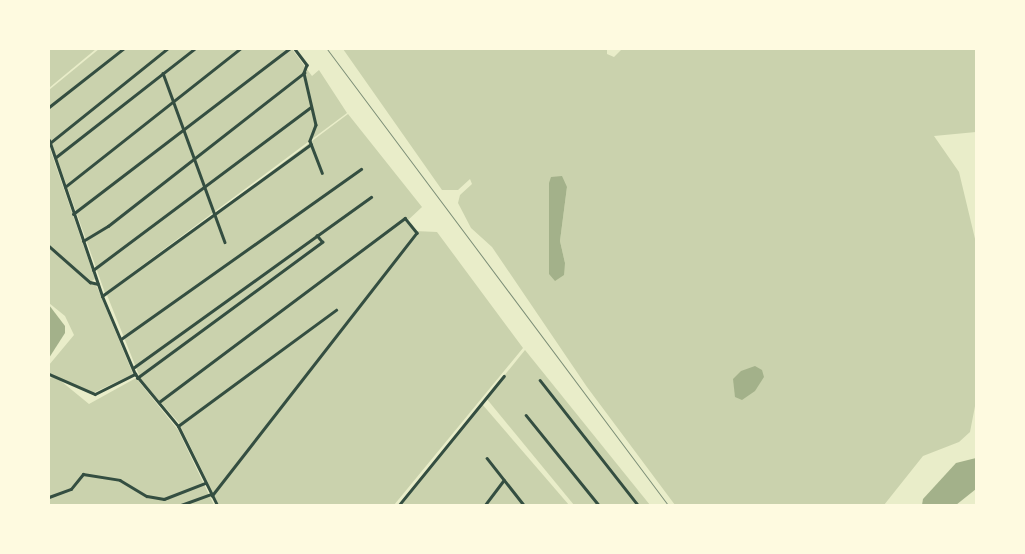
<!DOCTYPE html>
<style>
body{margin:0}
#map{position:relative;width:1025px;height:554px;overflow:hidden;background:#e9edc9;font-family:"Noto Sans",sans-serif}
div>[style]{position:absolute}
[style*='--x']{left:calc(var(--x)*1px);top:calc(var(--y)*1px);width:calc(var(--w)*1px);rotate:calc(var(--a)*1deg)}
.green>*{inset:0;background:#cad2ad}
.water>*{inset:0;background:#a3b18a}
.minor>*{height:2.5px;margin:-1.25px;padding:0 1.25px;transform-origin:1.25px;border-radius:1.25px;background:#344e41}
.tertiary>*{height:3px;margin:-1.5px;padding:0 1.5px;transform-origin:1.5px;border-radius:1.5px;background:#344e41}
.rail>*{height:1px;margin:-0.5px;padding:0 0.5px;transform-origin:0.5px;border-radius:0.5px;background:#7c8e77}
span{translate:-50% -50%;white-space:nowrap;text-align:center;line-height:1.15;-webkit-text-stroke:4px #fefae0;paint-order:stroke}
.frame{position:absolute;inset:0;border:50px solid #fefae0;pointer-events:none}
</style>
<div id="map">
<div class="green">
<div style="clip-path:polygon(49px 49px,96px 49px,49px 88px)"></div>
<div style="clip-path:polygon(99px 49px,193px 49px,56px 156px,49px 136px,49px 90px)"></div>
<div style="clip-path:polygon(195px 49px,292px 49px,312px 76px,319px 70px,347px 113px,105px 293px,57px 158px)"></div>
<div style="clip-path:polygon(evenodd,343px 49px,607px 49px,607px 54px,614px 57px,622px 49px,976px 49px,976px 132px,934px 136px,959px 172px,976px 243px,976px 401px,970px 432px,959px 442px,923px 456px,884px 505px,675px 505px,587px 387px,492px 247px,471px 228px,458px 203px,460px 195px,472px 184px,470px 179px,458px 190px,442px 190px,343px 49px,549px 183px,567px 187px,560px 241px,565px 263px,549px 245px,549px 183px)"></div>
<div style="clip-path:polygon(348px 114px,422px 207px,406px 222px,415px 231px,437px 232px,523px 348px,394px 505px,219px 505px,179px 423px,141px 380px,107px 295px)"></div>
<div style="clip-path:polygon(49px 146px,95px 279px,90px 282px,49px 245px)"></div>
<div style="clip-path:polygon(49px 248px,97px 287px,133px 374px,91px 394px,56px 377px,89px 404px,136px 378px,178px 430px,214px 505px,49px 505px,49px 379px,54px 375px,49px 373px,49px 365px,74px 335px,65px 316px,49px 303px)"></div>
<div style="clip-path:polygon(525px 350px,650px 505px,574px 505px,486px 398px)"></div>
<div style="clip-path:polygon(482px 404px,569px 505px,398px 505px)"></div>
</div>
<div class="water">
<div style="clip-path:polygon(562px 176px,567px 187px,560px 241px,565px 263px,564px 275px,555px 281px,549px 274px,549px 183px,551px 177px)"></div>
<div style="clip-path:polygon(49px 305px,65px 326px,65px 333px,49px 358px)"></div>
<div style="clip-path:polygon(755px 366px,762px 370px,764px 377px,755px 391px,742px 400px,735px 397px,733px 379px,741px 371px)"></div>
<div style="clip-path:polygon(976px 458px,976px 489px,956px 505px,922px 505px,923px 499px,956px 463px)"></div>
</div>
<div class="minor">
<div style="--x:295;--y:49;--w:20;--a:53"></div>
<div style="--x:307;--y:65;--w:9;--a:111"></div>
<div style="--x:163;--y:73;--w:180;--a:69.9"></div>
<div style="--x:49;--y:107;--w:94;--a:-38.1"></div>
<div style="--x:50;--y:143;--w:150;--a:-38.8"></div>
<div style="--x:56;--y:157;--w:175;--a:-38"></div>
<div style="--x:65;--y:187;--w:223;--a:-38.3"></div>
<div style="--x:73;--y:214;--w:272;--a:-37.4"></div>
<div style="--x:83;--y:241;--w:29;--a:-31"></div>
<div style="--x:108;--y:226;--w:249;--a:-38"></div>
<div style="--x:304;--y:73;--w:53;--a:77"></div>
<div style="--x:316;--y:125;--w:17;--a:111"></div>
<div style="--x:310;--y:141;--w:34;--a:69"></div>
<div style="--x:49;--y:246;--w:55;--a:41.3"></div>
<div style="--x:90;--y:282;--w:8;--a:14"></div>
<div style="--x:93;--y:270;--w:272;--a:-36.8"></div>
<div style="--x:102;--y:296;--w:258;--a:-36"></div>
<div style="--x:121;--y:339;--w:294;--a:-35.3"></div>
<div style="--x:133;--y:368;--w:293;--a:-35.7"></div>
<div style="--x:49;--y:374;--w:50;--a:23.5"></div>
<div style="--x:95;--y:394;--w:45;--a:-26.6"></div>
<div style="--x:137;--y:378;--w:230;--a:-36.3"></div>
<div style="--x:322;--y:242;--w:8;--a:-130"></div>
<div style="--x:540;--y:380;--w:159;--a:51.9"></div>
<div style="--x:159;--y:402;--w:307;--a:-36.8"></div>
<div style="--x:405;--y:218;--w:19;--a:51"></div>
<div style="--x:417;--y:233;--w:333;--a:127.9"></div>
<div style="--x:526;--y:415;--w:116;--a:51"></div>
<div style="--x:178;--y:426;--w:196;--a:-36.3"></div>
<div style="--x:487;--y:458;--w:60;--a:51.8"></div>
<div style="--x:49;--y:497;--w:23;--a:-20"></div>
<div style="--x:71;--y:489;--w:19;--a:-51"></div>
<div style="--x:83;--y:474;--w:37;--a:9"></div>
<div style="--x:120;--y:480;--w:31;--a:31"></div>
<div style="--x:147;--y:496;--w:17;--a:10"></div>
<div style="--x:164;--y:499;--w:44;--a:-21.3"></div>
<div style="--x:181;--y:505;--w:32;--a:-20"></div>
<div style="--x:399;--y:505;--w:166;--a:-50.9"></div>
<div style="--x:485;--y:505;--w:31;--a:-53"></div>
<div style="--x:574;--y:505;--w:1;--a:0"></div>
</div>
<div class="tertiary">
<div style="--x:49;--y:140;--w:165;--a:71.2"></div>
<div style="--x:102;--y:296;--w:85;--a:67.1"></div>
<div style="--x:135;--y:374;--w:67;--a:50.4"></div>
<div style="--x:178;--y:426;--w:88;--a:63.7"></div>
</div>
<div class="rail">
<div style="--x:327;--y:49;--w:569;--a:53.21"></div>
</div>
<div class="frame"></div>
</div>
